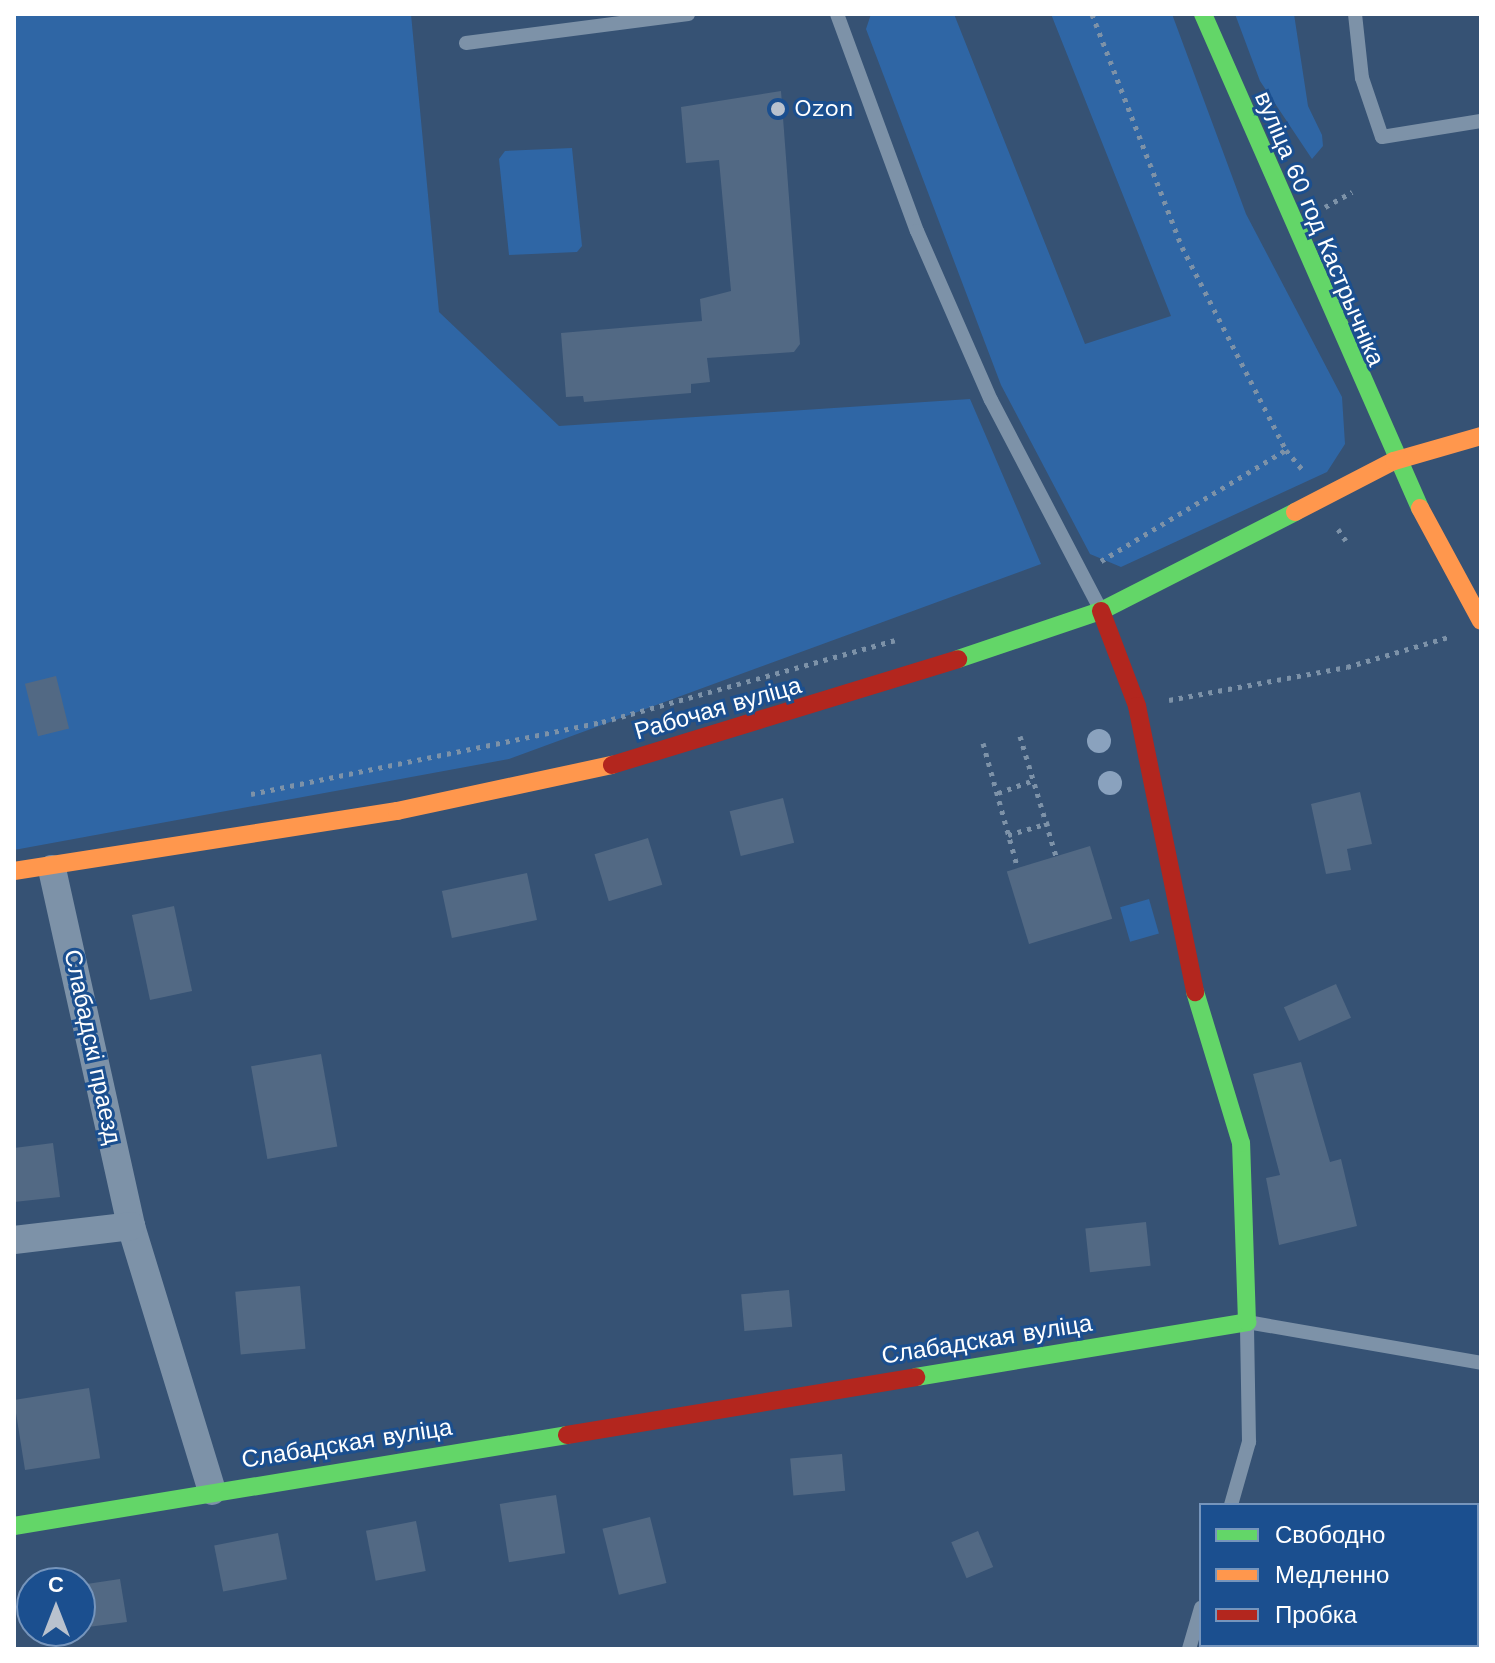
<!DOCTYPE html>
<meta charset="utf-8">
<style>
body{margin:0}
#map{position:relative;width:1495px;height:1663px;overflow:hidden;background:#365274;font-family:"Work Sans",sans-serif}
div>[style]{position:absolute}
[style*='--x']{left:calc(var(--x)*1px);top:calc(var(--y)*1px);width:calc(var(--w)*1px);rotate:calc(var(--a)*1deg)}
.green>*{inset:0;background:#2f66a5;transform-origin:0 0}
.building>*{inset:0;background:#526984;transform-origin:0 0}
.path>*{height:5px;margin-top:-2.5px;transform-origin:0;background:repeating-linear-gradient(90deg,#7d92a8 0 4px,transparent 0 10px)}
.lane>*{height:14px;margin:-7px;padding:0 7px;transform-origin:7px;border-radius:7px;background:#7d92a8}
.street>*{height:28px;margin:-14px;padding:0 14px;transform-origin:14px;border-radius:14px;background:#7d92a8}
.fast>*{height:18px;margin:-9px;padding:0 9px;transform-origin:9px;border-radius:9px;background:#63d668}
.slow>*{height:18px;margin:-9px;padding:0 9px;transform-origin:9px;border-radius:9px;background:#ff974d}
.jam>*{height:18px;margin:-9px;padding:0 9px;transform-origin:9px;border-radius:9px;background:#b3261e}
.trees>*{width:24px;height:24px;margin:-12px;border-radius:50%;background:#8aa2be}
.dots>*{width:22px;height:22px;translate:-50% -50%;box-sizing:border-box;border:4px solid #1b4f8f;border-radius:50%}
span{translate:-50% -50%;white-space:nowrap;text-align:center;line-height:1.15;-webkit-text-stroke:6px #1b4f8f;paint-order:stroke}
.poi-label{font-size:24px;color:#fff}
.left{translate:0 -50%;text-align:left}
.street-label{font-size:24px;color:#fff}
.frame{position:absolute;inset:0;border:16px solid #fff;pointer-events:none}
.legend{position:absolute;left:1199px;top:1503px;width:280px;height:144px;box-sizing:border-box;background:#1b4f8f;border:2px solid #7695bc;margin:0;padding:10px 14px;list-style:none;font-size:24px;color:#fff}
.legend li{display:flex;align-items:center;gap:16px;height:40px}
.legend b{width:40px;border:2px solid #7695bc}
.north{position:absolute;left:16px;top:1567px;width:80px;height:80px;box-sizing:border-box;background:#1b4f8f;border:2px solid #7695bc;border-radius:50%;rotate:0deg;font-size:22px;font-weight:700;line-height:32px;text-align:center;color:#fff}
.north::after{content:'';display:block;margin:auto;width:28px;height:36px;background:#b9c2ce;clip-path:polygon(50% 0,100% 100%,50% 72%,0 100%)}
</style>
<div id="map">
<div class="green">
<div style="clip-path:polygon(14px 14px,411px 14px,439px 312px,559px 426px,970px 399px,1041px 564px,509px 759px,14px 850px)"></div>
<div style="clip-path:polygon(871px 14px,954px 14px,1085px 344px,1171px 316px,1051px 14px,1172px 14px,1246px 214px,1342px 397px,1345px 444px,1327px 472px,1121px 567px,1090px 554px,1001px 385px,866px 29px)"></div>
<div style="clip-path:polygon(1235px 14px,1294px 14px,1308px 106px,1322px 135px,1323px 146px,1312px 159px,1260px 81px)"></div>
<div style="clip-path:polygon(572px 148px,582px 246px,577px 252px,509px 255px,499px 159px,505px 151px)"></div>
<div style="left:1149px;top:899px;width:36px;height:30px;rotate:74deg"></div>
</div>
<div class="building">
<div style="clip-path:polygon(781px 91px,800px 344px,794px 352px,707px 358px,710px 382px,691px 384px,691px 393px,584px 402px,583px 396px,566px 397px,561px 333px,702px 321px,700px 299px,731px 291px,719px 160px,686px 163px,681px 107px)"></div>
<div style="left:56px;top:676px;width:54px;height:32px;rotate:76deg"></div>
<div style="clip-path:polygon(1360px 792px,1372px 844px,1347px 849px,1351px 870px,1326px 874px,1311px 804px)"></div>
<div style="left:783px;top:798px;width:46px;height:55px;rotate:76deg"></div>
<div style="left:648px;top:838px;width:49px;height:56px;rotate:73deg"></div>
<div style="left:1090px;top:846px;width:76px;height:87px;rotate:73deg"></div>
<div style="left:527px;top:873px;width:48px;height:87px;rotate:78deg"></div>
<div style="left:174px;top:906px;width:87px;height:43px;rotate:78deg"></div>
<div style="left:1336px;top:984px;width:37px;height:57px;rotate:66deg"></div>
<div style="left:321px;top:1054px;width:94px;height:71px;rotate:80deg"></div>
<div style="clip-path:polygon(1301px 1062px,1330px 1162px,1341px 1159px,1357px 1226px,1279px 1245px,1266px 1178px,1280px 1175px,1253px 1074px)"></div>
<div style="clip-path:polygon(53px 1143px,60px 1197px,14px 1202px,14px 1148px)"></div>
<div style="left:1146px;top:1222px;width:44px;height:61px;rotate:84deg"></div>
<div style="left:300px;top:1286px;width:63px;height:65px;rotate:85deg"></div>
<div style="left:789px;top:1290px;width:37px;height:48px;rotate:85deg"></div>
<div style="left:89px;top:1388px;width:71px;height:76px;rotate:81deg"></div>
<div style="left:842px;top:1454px;width:37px;height:52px;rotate:85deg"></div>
<div style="left:556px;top:1495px;width:59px;height:57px;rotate:81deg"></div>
<div style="left:650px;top:1517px;width:68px;height:49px;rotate:76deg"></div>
<div style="left:416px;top:1521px;width:51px;height:51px;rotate:79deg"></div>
<div style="left:978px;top:1531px;width:39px;height:29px;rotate:67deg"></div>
<div style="left:278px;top:1533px;width:47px;height:65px;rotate:79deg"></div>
<div style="clip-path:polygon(120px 1579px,127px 1622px,80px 1628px,80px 1585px)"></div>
</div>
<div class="path">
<div style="--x:1092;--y:14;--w:250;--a:68.9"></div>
<div style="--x:1182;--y:247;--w:228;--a:62.9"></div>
<div style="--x:1286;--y:450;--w:25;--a:50"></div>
<div style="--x:1325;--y:207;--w:31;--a:-29"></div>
<div style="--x:1338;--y:529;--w:14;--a:56"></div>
<div style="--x:1101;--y:561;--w:216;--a:-31"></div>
<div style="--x:1169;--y:700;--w:181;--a:-10.5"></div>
<div style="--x:1347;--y:667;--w:109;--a:-16.4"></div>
<div style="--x:1020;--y:736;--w:125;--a:73.3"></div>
<div style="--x:983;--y:743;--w:128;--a:74.5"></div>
<div style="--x:998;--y:793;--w:35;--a:-20"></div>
<div style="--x:251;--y:794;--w:358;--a:-11.6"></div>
<div style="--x:602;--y:722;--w:304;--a:-15.6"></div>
<div style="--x:1008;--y:835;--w:43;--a:-16.3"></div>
</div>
<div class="lane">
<div style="--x:837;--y:14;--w:231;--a:69.8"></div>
<div style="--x:917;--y:231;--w:184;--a:66.4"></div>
<div style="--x:991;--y:400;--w:233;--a:62.4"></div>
<div style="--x:1355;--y:14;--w:64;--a:83.8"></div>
<div style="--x:1362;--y:78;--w:62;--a:71.3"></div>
<div style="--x:1382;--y:137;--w:100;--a:-9.2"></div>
<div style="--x:466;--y:43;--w:224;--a:-7.4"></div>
<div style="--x:1231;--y:1505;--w:66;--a:-74.1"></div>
<div style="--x:1249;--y:1442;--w:120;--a:-91"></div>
<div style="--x:1247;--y:1322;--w:238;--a:9.9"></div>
<div style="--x:1189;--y:1649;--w:43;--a:-73.7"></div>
</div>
<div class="street">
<div style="--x:52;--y:869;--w:366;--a:77.5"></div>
<div style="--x:131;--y:1226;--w:277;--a:73"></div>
<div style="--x:14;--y:1240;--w:118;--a:-6.8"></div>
</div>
<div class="fast">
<div style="--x:1203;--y:14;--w:540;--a:66.29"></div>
<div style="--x:958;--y:659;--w:151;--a:-18.6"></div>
<div style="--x:1101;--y:611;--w:218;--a:-27"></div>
<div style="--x:916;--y:1377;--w:336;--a:-9.4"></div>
<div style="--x:1247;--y:1322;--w:179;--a:-91.9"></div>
<div style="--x:1241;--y:1143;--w:158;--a:-106.9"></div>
<div style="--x:14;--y:1526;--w:560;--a:-9.34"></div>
</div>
<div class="slow">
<div style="--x:1420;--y:508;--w:128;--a:61.6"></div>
<div style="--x:1295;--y:512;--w:111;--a:-27.3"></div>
<div style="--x:1394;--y:461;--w:91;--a:-16"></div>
<div style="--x:14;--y:871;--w:388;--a:-8.9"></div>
<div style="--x:397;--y:811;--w:220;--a:-12.1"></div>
</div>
<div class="jam">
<div style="--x:1101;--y:611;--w:102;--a:69.2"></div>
<div style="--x:1137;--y:706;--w:292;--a:78.5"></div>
<div style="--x:612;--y:765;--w:362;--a:-17"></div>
<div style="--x:567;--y:1435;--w:354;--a:-9.4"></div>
</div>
<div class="trees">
<div style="left:1099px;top:741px"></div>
<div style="left:1110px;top:783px"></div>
</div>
<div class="dots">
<div style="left:778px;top:109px;background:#b9c2ce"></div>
</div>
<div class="poi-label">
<span class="left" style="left:794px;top:109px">Ozon</span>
</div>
<div class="street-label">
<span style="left:1319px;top:229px;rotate:67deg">вуліца 60 год Кастрычніка</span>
<span style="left:718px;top:709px;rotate:-16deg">Рабочая вуліца</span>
<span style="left:92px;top:1047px;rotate:78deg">Слабадскі праезд</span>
<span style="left:987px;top:1340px;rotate:-9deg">Слабадская вуліца</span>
<span style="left:347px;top:1444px;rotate:-9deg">Слабадская вуліца</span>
</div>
<div class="frame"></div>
<ul class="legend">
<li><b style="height:10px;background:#63d668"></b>Свободно</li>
<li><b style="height:10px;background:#ff974d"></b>Медленно</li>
<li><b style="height:10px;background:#b3261e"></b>Пробка</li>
</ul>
<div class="north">С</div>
</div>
